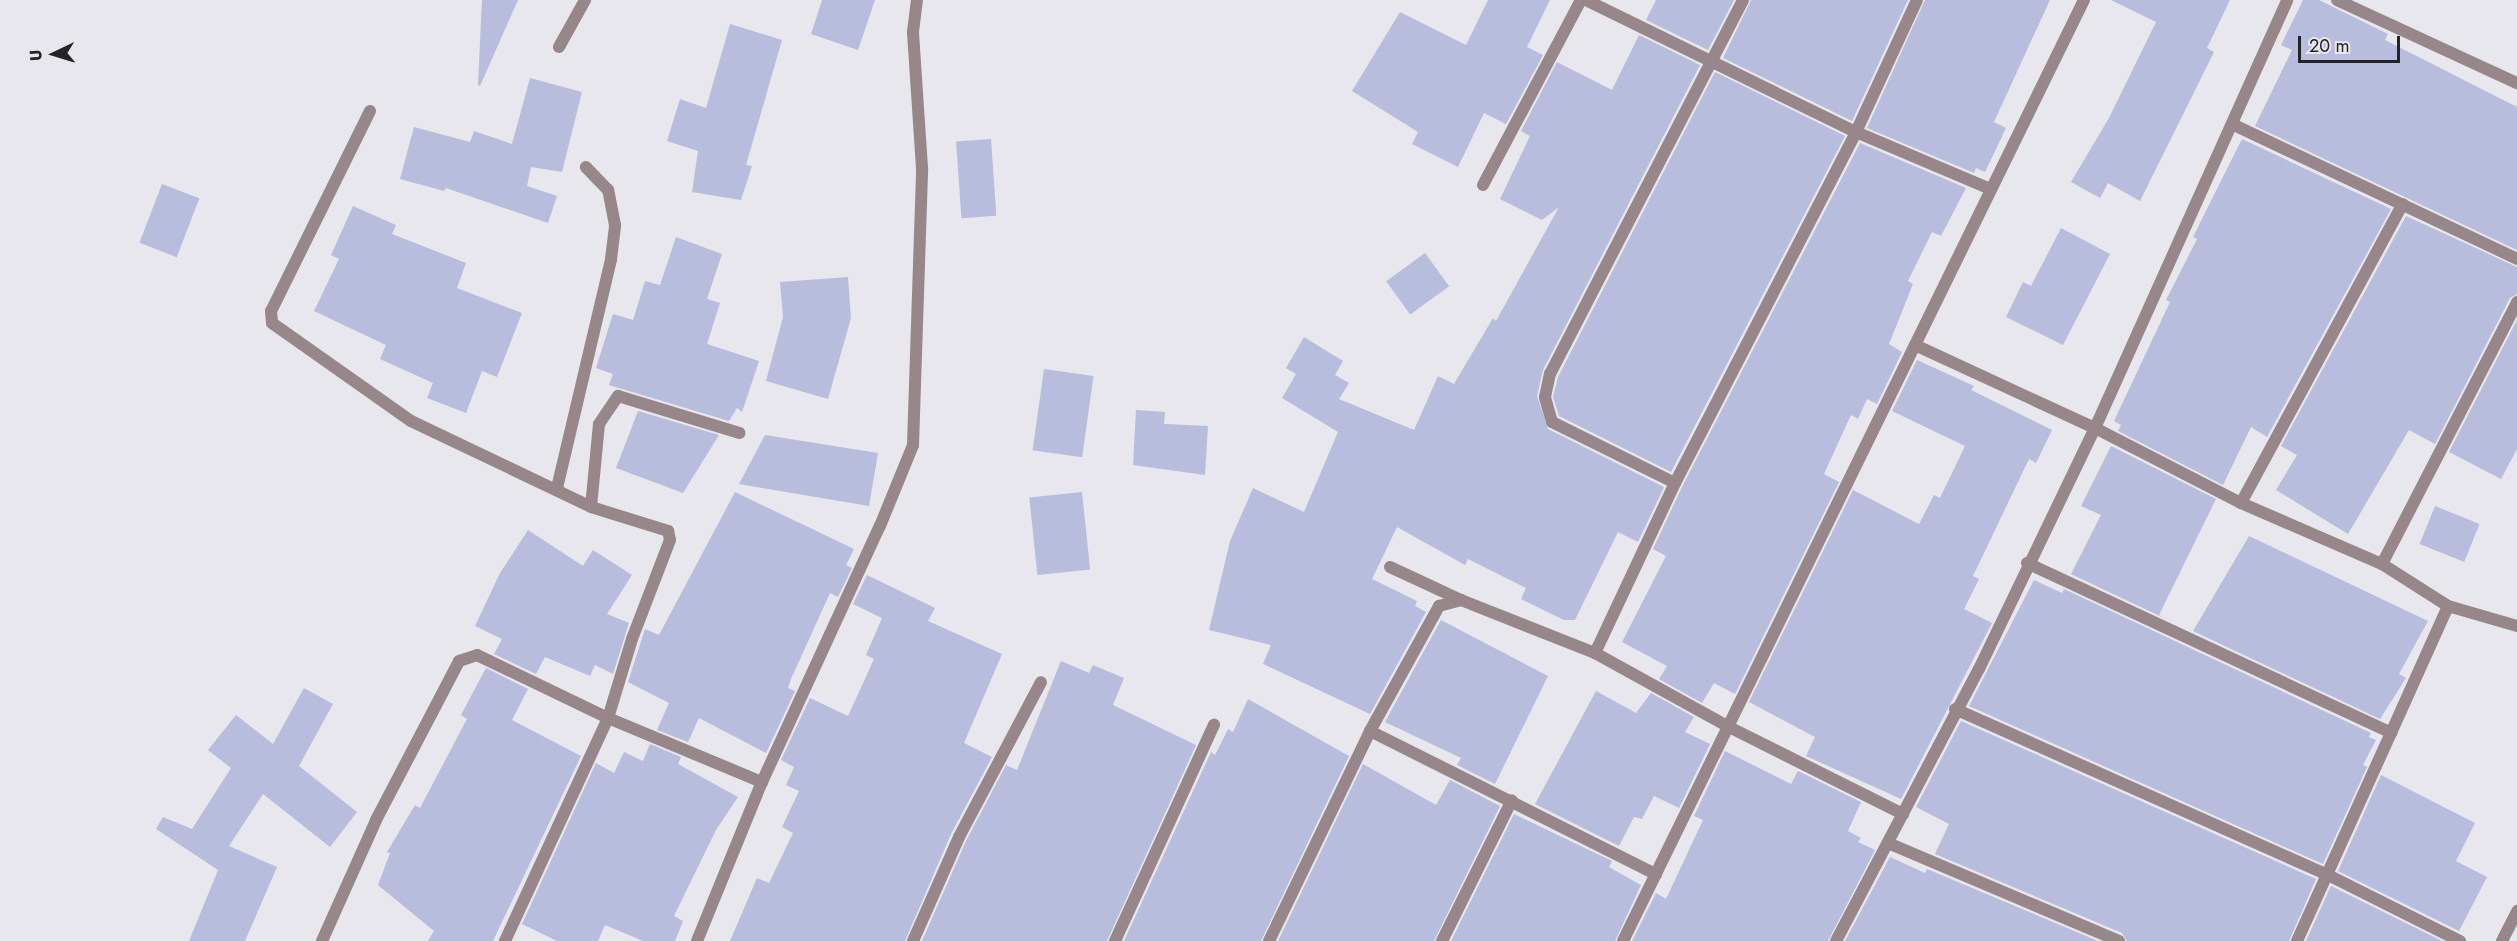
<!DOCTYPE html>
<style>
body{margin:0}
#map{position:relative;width:2517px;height:941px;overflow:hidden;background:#e7e7ed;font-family:Jost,sans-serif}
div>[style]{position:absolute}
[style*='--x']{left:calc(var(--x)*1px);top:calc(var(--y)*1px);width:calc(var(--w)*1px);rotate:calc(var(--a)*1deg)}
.building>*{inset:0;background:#b8bcdd;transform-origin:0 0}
.street>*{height:12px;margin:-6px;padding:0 6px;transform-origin:6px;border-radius:6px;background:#98878a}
span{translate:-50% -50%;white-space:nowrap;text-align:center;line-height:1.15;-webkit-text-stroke:6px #e7e7ed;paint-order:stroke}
.north{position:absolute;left:24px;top:24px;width:60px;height:60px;-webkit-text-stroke:4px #e7e7ed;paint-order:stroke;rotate:266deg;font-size:16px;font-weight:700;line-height:24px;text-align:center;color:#242426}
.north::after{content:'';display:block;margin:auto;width:21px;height:27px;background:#242426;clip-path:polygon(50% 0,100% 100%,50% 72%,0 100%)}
.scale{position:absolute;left:2298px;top:36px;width:102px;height:27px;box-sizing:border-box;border:3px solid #242426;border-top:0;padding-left:8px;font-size:18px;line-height:21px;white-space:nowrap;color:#242426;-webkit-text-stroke:4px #e7e7ed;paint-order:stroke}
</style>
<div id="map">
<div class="building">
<div style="clip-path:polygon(482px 0,518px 0,480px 86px,478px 85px)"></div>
<div style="clip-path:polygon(822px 0,875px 0,858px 50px,811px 34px)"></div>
<div style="clip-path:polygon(1488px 0,1550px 0,1527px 47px,1543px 55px,1506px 124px,1484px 113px,1458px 167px,1412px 144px,1418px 132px,1352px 91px,1400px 12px,1466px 45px)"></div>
<div style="clip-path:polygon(1656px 0,1734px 0,1708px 50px,1646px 20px)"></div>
<div style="clip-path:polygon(1751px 0,1908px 0,1852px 121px,1723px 58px)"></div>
<div style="clip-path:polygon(1925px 0,2050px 0,1994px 122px,2006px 128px,1985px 172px,1976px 168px,1974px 173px,1867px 128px)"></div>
<div style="clip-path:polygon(2111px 0,2230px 0,2207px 48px,2214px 52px,2140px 201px,2108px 183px,2100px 198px,2071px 182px,2109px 118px,2156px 22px)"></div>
<div style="clip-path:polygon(2303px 0,2319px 0,2388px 34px,2385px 40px,2517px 107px,2517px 250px,2255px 126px,2292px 50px,2281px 45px)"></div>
<div style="clip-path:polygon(730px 24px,782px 40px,746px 165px,752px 166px,741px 200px,692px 192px,698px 151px,667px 141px,680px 99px,706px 108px)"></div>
<div style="clip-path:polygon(1639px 35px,1700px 65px,1543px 370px,1537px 396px,1548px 429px,1664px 487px,1638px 542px,1618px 532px,1575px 620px,1564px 620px,1521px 599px,1526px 588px,1468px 559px,1465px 565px,1397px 527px,1372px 579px,1417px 601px,1415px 606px,1426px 612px,1370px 714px,1263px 664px,1271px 645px,1209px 630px,1230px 541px,1253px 488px,1304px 512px,1338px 432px,1282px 398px,1296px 374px,1286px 368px,1304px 337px,1343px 361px,1335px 375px,1349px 383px,1339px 399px,1414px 430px,1438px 376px,1454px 384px,1493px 318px,1496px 321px,1559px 207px,1542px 220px,1500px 199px,1530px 136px,1521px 131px,1557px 62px,1612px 90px)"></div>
<div style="clip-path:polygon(1715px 72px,1845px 136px,1671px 472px,1559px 416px,1553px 397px,1558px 377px)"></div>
<div style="clip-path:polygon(530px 78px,582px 92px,562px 172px,531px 167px,527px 186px,557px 196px,548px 223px,446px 188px,444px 191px,400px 179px,414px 127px,470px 142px,474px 131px,512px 144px)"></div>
<div style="left:991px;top:139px;width:77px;height:35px;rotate:86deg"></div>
<div style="clip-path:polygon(2242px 139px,2391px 209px,2267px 437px,2251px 427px,2223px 485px,2118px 431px,2121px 425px,2114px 421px,2170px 302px,2166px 300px,2197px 239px,2193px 237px)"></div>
<div style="clip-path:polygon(1860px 143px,1966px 188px,1941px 236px,1932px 232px,1908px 281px,1913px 284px,1889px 344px,1902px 352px,1877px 404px,1867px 399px,1858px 419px,1851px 415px,1824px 474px,1839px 482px,1735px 694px,1714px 683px,1702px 703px,1659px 679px,1667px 666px,1622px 642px,1666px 556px,1653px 549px,1682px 487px)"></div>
<div style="left:162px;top:184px;width:40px;height:63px;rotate:21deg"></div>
<div style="clip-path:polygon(353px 206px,396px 225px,392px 234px,466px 263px,457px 288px,522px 313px,497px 377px,482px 371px,466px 413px,427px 398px,433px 383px,380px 359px,386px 345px,314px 311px,339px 259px,331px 255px)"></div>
<div style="clip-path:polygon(2406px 216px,2517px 267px,2517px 294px,2510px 298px,2435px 444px,2409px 430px,2348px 534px,2276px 490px,2297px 455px,2281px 446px)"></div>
<div style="clip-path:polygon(2061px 228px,2110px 254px,2063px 345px,2006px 317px,2023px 282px,2031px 286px)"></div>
<div style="clip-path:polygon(676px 237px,722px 254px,707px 299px,720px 303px,707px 344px,759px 361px,742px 412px,737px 408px,729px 421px,609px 385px,613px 374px,596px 368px,613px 314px,633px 320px,645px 281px,660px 285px)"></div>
<div style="left:1425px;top:253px;width:41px;height:48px;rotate:54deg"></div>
<div style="clip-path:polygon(848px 277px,851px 318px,828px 399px,766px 381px,783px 317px,780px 282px)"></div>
<div style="clip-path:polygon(2517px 320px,2517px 449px,2501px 479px,2449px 452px)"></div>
<div style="clip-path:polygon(1917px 360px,1974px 386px,1971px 390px,2052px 430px,2036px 463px,2029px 459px,1973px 576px,1979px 579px,1964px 609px,1992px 623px,1901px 799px,1806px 756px,1815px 737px,1749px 702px,1853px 490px,1919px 524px,1934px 495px,1940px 498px,1965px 446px,1892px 411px)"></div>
<div style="left:1044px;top:369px;width:50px;height:82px;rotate:8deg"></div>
<div style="clip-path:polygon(1136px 410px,1165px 412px,1164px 424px,1208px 426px,1205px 475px,1133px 465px)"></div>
<div style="clip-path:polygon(638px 411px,719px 435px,683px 493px,616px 468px)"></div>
<div style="clip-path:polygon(765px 435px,878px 453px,869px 506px,739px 484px)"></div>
<div style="clip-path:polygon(2111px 446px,2216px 499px,2159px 615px,2164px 618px,2071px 574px,2101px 515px,2081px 506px)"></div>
<div style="clip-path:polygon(735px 492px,854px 549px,846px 565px,852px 568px,838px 597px,830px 593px,791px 679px,788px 688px,795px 691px,766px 753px,699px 718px,688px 742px,657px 730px,669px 703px,628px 682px,645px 629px,659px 635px)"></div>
<div style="left:1082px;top:492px;width:78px;height:53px;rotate:84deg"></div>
<div style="left:2435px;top:506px;width:48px;height:41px;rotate:22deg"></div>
<div style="clip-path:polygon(528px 530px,583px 566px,593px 550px,632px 575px,607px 614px,629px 623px,613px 674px,595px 665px,590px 676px,545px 657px,536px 674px,494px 654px,502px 639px,475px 626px,500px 573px)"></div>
<div style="clip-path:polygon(2249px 536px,2428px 621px,2399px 674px,2406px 678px,2380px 719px,2193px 631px)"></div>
<div style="clip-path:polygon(867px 575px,935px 608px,928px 621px,1002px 654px,964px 743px,992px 757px,951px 834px,905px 941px,730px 941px,757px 878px,769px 883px,793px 833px,782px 827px,799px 791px,786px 785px,794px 767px,781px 760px,810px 698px,848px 716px,874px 659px,866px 655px,882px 618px,853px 604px)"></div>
<div style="clip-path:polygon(2034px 580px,2062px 593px,2064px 589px,2371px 733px,2369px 737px,2376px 740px,2363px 765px,2367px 767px,2323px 864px,1969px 706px)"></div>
<div style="clip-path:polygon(1441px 620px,1548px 676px,1495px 784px,1457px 765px,1461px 758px,1385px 722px)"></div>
<div style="clip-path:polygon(1061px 661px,1089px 673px,1093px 665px,1124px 678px,1113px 705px,1196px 745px,1107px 941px,922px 941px,966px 841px,1006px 765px,1017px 770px)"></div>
<div style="clip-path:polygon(486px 668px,528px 689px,512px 720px,581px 756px,493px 941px,428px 941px,434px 931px,378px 885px,390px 853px,387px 852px,415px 805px,420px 808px,467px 719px,461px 715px)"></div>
<div style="clip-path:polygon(304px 688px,333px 704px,299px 766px,357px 812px,330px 847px,263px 794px,229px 846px,277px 867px,245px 941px,189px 941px,218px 870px,156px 829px,163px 817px,192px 829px,231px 768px,208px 750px,236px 715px,273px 744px)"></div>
<div style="clip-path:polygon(1596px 691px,1636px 713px,1651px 693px,1694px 717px,1685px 732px,1710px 744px,1679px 808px,1654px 796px,1642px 819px,1634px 817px,1619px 846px,1535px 804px)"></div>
<div style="clip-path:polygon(1248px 699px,1349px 756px,1261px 941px,1124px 941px,1211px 752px,1215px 755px,1228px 729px,1233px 732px)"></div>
<div style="clip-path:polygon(1961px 721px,2316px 879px,2289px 941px,2127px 941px,2122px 933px,1935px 854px,1949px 824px,1916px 807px)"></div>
<div style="clip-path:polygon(650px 744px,681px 757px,678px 764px,738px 797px,716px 830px,674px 916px,683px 921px,675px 941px,643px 941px,605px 925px,598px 941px,557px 941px,522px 924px,596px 763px,614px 773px,624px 752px,643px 761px)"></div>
<div style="clip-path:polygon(1725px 751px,1791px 784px,1798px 771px,1861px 802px,1848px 831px,1861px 838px,1858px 842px,1875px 850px,1828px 941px,1632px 941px,1656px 893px,1666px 899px,1703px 820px,1694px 816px)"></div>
<div style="clip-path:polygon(1363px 764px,1436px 805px,1450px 780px,1500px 806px,1434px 941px,1278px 941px)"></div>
<div style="clip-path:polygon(2381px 775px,2475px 823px,2456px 861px,2487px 877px,2459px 931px,2338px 871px)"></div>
<div style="clip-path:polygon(1514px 814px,1612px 861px,1609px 867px,1641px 885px,1615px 941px,1451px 941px)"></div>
<div style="clip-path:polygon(1890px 857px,1925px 873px,1927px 869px,2098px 941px,1845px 941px)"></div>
<div style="clip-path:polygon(2331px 886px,2442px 941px,2306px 941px)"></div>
</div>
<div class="street">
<div style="--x:1586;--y:0;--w:301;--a:26.1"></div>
<div style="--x:1856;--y:132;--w:146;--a:23"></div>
<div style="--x:2337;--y:0;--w:198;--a:24.8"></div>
<div style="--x:559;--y:47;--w:54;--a:-61"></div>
<div style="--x:370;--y:111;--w:223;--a:116.3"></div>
<div style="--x:271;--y:311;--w:12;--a:85"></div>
<div style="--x:272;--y:323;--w:170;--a:35.2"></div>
<div style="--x:411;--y:421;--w:199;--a:25.5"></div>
<div style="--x:591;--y:507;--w:81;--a:17.3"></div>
<div style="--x:668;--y:531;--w:9;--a:77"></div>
<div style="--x:670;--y:540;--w:106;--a:111"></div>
<div style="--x:632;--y:639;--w:83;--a:106.9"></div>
<div style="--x:608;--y:718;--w:246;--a:114.8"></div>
<div style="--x:2234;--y:125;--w:313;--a:25.3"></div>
<div style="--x:1483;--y:185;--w:209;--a:-62.1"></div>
<div style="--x:1915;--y:345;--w:198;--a:24.8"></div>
<div style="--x:2095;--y:428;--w:164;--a:27.2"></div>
<div style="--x:2241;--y:503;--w:154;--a:23.4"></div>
<div style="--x:2382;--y:564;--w:78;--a:32.5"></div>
<div style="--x:2448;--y:606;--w:72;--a:16.2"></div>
<div style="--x:1675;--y:483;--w:137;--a:-153.6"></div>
<div style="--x:1552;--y:422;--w:26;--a:-106"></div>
<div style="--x:1545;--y:397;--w:24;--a:-78"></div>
<div style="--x:1550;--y:374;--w:421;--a:-62.7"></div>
<div style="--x:557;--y:488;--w:235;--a:-76.7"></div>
<div style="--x:611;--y:259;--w:34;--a:-83"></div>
<div style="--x:615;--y:225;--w:36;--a:-101"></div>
<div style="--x:608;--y:190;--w:32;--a:-134"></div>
<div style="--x:2241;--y:503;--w:340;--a:-61.6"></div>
<div style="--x:591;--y:507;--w:83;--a:-84.5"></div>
<div style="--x:599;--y:424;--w:34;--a:-56"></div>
<div style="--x:618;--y:396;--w:127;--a:16.9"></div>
<div style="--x:2027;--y:563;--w:402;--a:25"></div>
<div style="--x:2391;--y:733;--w:139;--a:-65.8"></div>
<div style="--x:2382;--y:564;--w:295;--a:-62.7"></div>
<div style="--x:1390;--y:567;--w:78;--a:24.9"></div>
<div style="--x:1595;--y:653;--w:188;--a:-64.8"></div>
<div style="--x:1675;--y:483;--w:395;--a:-62.7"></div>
<div style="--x:1856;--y:132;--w:145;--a:-65.2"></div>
<div style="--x:1955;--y:709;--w:406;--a:24"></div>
<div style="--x:2326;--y:874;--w:150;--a:26.6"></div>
<div style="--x:1370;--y:731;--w:320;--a:26.6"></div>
<div style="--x:1888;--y:843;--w:251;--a:23"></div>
<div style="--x:322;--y:941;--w:133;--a:-65.9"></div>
<div style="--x:376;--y:820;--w:179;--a:-62.4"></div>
<div style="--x:459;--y:661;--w:19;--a:-18"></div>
<div style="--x:477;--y:655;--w:145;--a:25.7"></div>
<div style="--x:608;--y:718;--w:167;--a:22.6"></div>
<div style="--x:697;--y:941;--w:172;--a:-67.8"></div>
<div style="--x:762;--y:782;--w:282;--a:-65.3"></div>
<div style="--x:880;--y:526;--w:87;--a:-67.8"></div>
<div style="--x:913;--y:445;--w:277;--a:-88.1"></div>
<div style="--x:922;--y:168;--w:136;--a:-93.8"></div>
<div style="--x:913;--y:32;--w:32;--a:-83"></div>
<div style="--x:913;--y:941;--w:114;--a:-66.1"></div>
<div style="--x:959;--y:837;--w:175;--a:-62.1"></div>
<div style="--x:1115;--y:941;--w:238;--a:-65.4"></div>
<div style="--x:1269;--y:941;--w:233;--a:-64.3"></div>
<div style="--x:1370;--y:731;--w:143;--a:-61.1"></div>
<div style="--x:1439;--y:606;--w:23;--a:-15"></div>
<div style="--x:1461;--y:600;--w:144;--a:21.6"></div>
<div style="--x:1595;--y:653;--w:151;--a:28.9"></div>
<div style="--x:1727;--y:726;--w:197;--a:26.6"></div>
<div style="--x:1442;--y:941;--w:157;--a:-63.6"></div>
<div style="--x:1623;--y:941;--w:1048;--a:-63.9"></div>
<div style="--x:1836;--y:941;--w:307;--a:-62.3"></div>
<div style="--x:1979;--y:669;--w:267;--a:-64.3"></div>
<div style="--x:2095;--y:428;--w:469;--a:-65.8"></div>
<div style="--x:2297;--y:941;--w:228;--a:-65.7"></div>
<div style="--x:2502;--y:941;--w:34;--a:-63"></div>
</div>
<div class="north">U</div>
<div class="scale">20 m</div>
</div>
